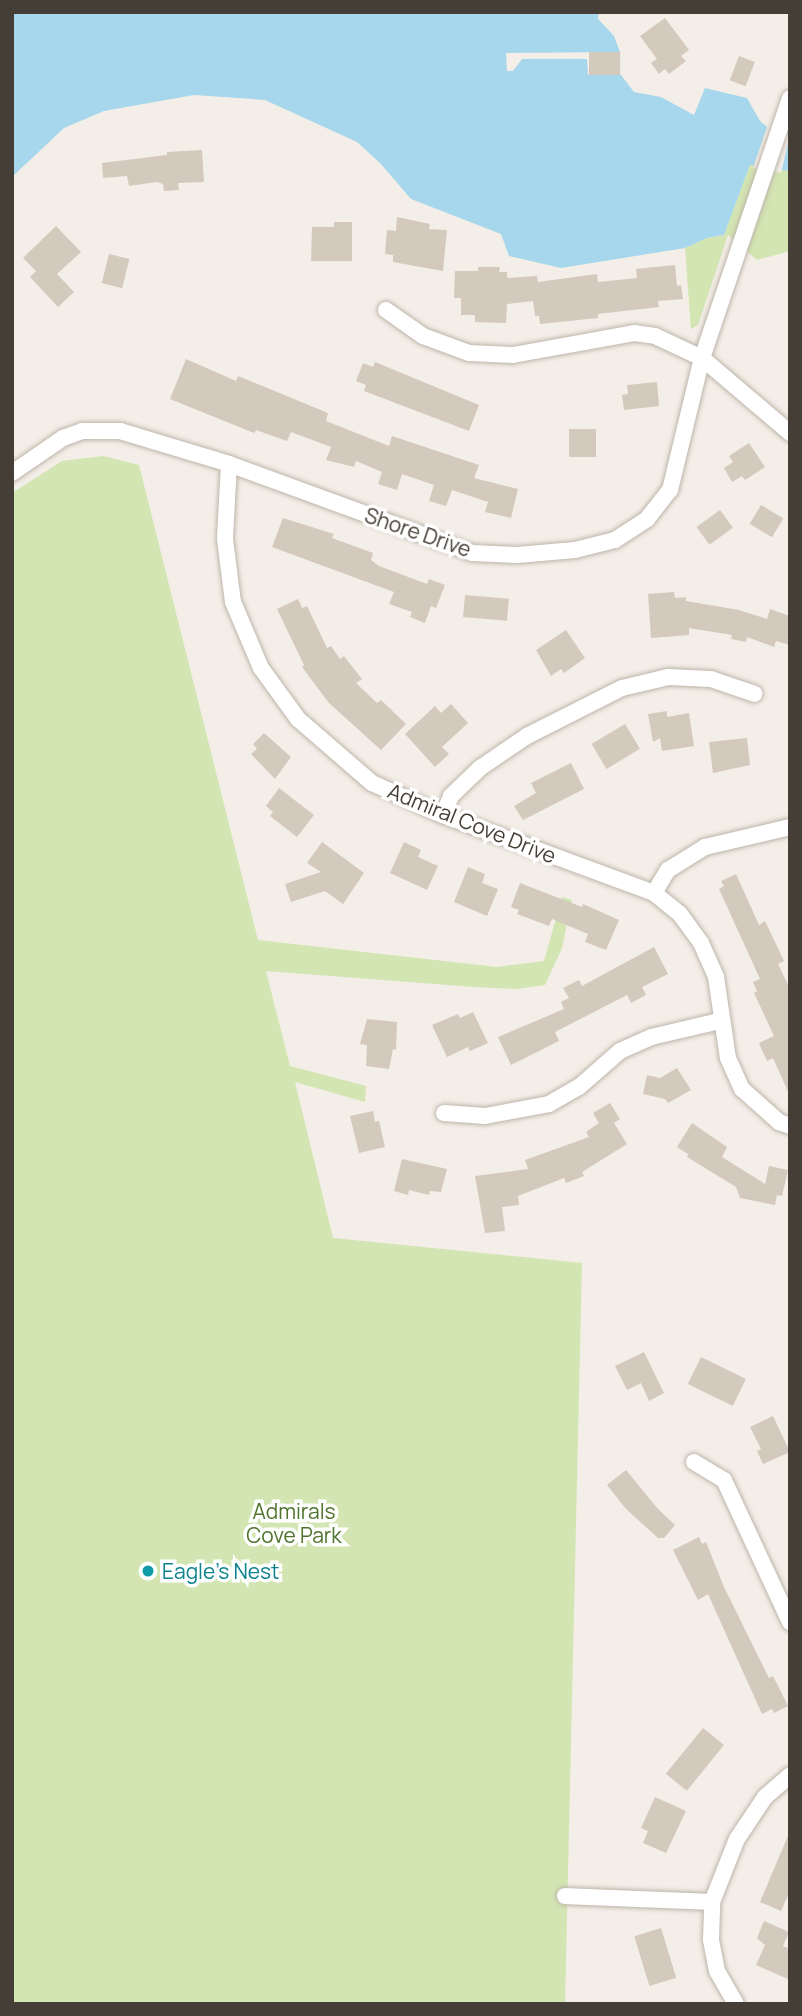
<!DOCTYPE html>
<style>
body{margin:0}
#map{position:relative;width:802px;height:2016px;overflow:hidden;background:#f3eee7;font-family:Manrope,sans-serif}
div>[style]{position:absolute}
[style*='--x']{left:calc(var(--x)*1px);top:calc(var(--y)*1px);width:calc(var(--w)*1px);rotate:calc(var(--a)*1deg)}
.green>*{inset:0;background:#d3e5b2}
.water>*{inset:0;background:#a7d7ec}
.pier>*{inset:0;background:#f3eee7}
.building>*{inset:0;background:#d4c9bd;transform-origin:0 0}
.roads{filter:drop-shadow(0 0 2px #beb5aa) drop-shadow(0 0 2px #beb5aa)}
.minor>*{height:16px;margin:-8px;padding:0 8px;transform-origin:8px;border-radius:8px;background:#fff}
.dots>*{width:19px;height:19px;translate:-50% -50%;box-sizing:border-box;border:4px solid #fff;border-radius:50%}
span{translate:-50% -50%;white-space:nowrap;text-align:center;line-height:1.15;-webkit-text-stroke:7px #fff;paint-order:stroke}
.street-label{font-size:21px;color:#453e36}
.park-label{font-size:21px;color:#4f742d}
.culture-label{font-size:21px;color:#0d838f}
.left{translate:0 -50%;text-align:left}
.frame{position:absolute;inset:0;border:14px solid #453e36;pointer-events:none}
</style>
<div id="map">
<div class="green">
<div style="clip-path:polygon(750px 164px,790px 171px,790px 251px,757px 260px,728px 235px,698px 325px,691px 329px,685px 248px,707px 238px,724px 235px)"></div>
<div style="clip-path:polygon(103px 456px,139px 465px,258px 940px,497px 967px,544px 961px,562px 897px,572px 900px,562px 948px,545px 985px,517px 989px,474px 987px,266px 971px,290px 1066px,366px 1086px,365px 1102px,295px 1082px,333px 1238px,582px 1263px,565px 2004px,12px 2004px,12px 493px,62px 461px)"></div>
</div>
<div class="water">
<div style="clip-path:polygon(12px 12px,599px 12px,598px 19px,614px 36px,620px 52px,621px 75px,634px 92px,661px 97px,694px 115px,705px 88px,747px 98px,760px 121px,783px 140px,790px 138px,790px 171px,750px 165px,724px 235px,707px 238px,685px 248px,561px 268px,509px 256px,501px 234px,411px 199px,380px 163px,357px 142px,265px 100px,194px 95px,104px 111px,64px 128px,12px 177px)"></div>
</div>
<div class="pier">
<div style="clip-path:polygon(620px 52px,621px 75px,588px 75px,587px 59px,522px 59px,513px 71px,507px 71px,506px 53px)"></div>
<div style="clip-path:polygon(768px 124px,784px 136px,790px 135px,781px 173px,753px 168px)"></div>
</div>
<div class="building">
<div style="clip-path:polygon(665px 18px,689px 50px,681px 56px,686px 61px,669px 74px,665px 69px,659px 74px,651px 63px,657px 59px,640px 36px)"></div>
<div style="left:589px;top:52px;width:31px;height:23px"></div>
<div style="left:739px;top:56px;width:17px;height:26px;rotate:21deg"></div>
<div style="clip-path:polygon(202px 150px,204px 182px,178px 183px,179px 190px,164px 191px,163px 184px,157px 182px,129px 186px,127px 176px,103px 178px,102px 163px,167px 155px,167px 152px)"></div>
<div style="clip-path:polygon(397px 217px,430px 224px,429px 229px,447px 230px,443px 271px,393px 262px,393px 255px,385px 254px,387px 230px,396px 231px)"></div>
<div style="clip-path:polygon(334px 222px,352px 222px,352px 261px,311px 261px,312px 227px,334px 227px)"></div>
<div style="clip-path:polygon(56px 226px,81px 252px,57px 274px,74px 292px,58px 307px,30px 277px,36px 271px,23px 258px)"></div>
<div style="left:109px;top:254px;width:21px;height:30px;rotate:14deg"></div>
<div style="clip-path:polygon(675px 265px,677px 286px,681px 285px,683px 299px,658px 301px,659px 307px,598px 314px,598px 318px,540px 324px,539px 316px,535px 316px,533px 301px,507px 304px,506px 323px,475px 322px,475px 315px,461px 315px,461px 298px,454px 298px,455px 271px,478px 271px,478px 267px,500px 267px,499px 272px,507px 272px,507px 278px,537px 276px,538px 282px,597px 274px,598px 282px,637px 278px,636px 269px)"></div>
<div style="clip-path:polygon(186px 359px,236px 381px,238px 376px,328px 413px,326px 421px,389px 446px,392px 436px,479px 465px,474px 478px,518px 489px,511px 518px,485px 512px,488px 502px,452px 490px,446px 506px,429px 501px,434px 485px,402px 474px,397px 490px,378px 484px,382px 472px,356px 461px,354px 467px,326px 460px,331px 447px,291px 432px,287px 441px,256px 430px,254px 433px,170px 399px)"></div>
<div style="clip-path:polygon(375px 362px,479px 405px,469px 431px,364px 391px,366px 385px,356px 381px,363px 363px,373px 367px)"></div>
<div style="clip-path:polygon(657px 382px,659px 406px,624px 410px,622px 395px,628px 394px,627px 385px)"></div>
<div style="left:569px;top:429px;width:27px;height:28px"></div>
<div style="clip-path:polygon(749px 443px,765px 467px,745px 480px,742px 476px,732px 482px,724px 468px,733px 462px,729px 456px)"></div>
<div style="left:761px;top:505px;width:26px;height:22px;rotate:31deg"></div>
<div style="left:720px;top:510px;width:22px;height:29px;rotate:54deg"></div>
<div style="clip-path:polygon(283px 518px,334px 534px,332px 538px,373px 553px,371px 560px,379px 566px,427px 584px,429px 579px,445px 585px,436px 608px,431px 606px,425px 623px,410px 617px,412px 612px,389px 604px,394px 592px,272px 547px)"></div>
<div style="clip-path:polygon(674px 592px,675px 598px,686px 597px,686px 601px,739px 610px,767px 619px,770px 609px,790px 616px,790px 645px,776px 641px,774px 647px,747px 637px,746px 642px,731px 639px,732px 635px,689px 628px,689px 635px,651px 638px,648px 594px)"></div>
<div style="left:465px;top:595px;width:44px;height:22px;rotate:5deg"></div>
<div style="clip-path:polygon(298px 599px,302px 608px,307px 606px,327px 648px,331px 646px,340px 659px,344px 656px,362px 679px,356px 683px,377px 703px,381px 700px,406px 724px,381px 750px,329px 703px,302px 667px,304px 665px,277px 609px)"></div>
<div style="clip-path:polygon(566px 630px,585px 658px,564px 673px,561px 669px,551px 676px,536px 650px)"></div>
<div style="clip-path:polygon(451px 704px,468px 723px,442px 747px,449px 754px,435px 767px,405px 734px,435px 706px,441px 713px)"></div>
<div style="clip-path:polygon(667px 711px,667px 717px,689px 713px,694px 746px,662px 751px,660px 738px,653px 742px,648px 714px)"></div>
<div style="left:625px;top:724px;width:29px;height:39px;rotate:59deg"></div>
<div style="clip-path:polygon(264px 733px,291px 757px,275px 779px,251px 754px,257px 749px,253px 744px)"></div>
<div style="clip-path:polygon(747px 738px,750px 765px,713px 773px,709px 742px)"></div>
<div style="clip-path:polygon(571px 763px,584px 789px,523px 820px,514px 806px,536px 793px,531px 783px)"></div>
<div style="clip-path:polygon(279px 788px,314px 815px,297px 837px,270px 816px,273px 812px,266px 806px)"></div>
<div style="clip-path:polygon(322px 842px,364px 873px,343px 904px,325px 891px,291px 902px,285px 884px,321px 872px,307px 863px)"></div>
<div style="clip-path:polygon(404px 842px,421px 850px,418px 857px,438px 866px,427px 890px,390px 873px)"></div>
<div style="clip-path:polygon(468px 867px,485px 874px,482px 883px,498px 889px,487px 916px,454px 902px)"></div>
<div style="clip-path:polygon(736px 874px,759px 925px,765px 921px,784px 961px,778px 964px,790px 989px,790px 1096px,773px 1058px,767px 1061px,759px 1043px,774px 1036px,754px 993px,757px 991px,753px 982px,760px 979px,719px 889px,724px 886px,721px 881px)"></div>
<div style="clip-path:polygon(520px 883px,582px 907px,583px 904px,619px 920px,606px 950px,585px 942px,588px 934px,552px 919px,549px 926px,517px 914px,519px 910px,511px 907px)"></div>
<div style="clip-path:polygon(654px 947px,668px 974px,642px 987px,646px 995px,631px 1003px,627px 995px,555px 1032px,559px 1041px,511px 1065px,498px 1037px,564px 1009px,561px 1002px,569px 998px,563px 988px,579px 980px,582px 986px)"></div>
<div style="clip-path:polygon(473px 1012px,488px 1043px,470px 1051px,468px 1047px,447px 1057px,432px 1025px,458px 1014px,460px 1018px)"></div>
<div style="clip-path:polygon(367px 1019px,397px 1022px,396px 1050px,393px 1049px,389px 1069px,366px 1066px,367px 1045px,360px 1044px)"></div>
<div style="clip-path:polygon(677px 1068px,691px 1090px,668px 1103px,665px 1099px,643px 1094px,647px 1075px,660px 1078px)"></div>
<div style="clip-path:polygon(610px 1103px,620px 1119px,614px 1123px,627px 1144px,582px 1172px,584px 1176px,566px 1183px,564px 1178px,518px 1196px,519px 1205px,502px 1207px,505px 1231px,485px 1233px,475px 1176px,528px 1169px,525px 1160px,589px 1137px,586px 1132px,599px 1123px,593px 1113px)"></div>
<div style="clip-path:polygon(373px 1111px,375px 1122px,379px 1121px,385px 1147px,359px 1153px,350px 1116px)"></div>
<div style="clip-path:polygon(692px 1123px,727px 1147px,722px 1157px,765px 1184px,769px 1166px,788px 1170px,782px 1196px,777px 1195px,775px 1205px,740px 1198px,736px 1187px,687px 1157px,688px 1154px,677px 1147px)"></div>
<div style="clip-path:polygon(402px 1159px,447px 1169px,441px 1192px,430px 1191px,429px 1195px,409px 1190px,408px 1195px,394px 1191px)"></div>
<div style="clip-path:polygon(644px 1352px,664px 1393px,649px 1401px,641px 1383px,627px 1390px,615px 1366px)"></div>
<div style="left:701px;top:1357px;width:50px;height:30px;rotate:26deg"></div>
<div style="clip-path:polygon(773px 1416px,790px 1452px,763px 1464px,757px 1451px,761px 1449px,750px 1427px)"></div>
<div style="clip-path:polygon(626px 1470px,658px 1509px,675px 1525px,664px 1538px,658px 1538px,626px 1509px,607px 1485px)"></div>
<div style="clip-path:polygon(699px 1537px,702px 1544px,706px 1542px,724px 1587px,769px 1678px,773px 1676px,788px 1706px,774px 1713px,772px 1709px,762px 1714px,708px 1594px,698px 1600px,673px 1550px)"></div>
<div style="left:703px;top:1728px;width:27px;height:59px;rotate:39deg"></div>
<div style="clip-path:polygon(655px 1797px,686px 1811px,666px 1853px,643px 1843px,648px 1831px,641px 1828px)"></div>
<div style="clip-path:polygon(790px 1831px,790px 1891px,781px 1911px,760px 1902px)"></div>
<div style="clip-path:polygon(764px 1921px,789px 1932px,783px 1946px,790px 1949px,790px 1980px,756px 1965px,765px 1945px,757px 1938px)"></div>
<div style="left:661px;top:1928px;width:52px;height:28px;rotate:73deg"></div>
</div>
<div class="roads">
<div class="minor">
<div style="--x:386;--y:310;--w:45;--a:35.1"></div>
<div style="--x:423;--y:336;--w:49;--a:20.3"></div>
<div style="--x:469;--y:353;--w:44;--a:2.6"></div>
<div style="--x:513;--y:355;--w:123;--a:-10.3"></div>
<div style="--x:634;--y:333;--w:21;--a:8"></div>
<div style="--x:655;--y:336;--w:52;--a:25.1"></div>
<div style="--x:702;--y:358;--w:116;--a:40.4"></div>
<div style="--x:229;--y:464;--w:75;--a:93.1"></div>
<div style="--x:225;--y:539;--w:64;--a:82.8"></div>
<div style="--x:233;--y:602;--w:72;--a:67"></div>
<div style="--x:261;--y:668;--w:63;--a:54"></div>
<div style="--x:298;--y:719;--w:98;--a:40.9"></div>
<div style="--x:372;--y:783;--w:78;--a:24.3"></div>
<div style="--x:443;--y:815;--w:225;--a:20.3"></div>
<div style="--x:654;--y:893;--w:33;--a:39"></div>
<div style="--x:680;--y:914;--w:36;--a:54"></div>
<div style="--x:701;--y:943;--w:37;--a:66"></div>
<div style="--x:716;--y:977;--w:82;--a:81.6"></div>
<div style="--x:728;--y:1058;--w:34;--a:66"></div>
<div style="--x:742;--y:1089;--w:50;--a:41.7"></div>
<div style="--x:779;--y:1122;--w:12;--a:20"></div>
<div style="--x:12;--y:473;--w:62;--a:-34.5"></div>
<div style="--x:63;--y:438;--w:20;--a:-20"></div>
<div style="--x:82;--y:431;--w:38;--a:0"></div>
<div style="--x:120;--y:431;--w:114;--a:16.8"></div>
<div style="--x:229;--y:464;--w:259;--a:20.1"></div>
<div style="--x:472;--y:553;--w:45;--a:2.5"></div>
<div style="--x:517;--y:555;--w:58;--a:-4.9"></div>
<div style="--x:575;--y:550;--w:41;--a:-14"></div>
<div style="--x:615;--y:540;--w:38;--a:-33"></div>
<div style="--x:647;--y:519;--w:37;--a:-52"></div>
<div style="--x:670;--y:490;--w:136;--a:-76.4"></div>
<div style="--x:702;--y:358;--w:274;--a:-71.3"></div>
<div style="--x:443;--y:815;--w:21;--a:-67"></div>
<div style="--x:451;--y:796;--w:40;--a:-44"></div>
<div style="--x:480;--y:768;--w:57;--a:-34.2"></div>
<div style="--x:527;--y:736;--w:106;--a:-26.8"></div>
<div style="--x:622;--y:688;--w:47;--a:-13.4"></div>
<div style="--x:668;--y:677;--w:43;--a:2.7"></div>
<div style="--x:711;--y:679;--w:46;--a:18.8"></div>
<div style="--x:654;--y:893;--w:27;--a:-59"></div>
<div style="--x:668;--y:870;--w:44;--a:-31.9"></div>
<div style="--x:705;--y:847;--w:87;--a:-13.2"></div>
<div style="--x:444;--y:1113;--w:41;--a:4.2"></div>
<div style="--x:485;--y:1116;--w:65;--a:-10.6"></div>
<div style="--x:549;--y:1104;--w:34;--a:-30"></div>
<div style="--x:579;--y:1087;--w:55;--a:-41.3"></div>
<div style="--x:620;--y:1051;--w:34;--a:-24"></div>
<div style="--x:651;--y:1037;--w:71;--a:-13.1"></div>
<div style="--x:694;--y:1462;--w:35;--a:31"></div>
<div style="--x:724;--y:1480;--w:157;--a:65.1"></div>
<div style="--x:565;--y:1896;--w:147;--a:2.3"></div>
<div style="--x:736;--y:2004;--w:38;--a:-120"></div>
<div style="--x:717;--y:1971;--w:33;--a:-101"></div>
<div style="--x:711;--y:1939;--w:37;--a:-88"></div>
<div style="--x:712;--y:1902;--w:68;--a:-68.4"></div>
<div style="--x:737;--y:1839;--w:50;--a:-56.3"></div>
<div style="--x:765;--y:1797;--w:33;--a:-41"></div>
</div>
</div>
<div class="dots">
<div style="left:148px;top:1571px;background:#0f9aa8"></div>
</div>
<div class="street-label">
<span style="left:418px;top:532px;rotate:19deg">Shore Drive</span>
<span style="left:472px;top:823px;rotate:22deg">Admiral Cove Drive</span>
</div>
<div class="park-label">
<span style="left:294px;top:1523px">Admirals<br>Cove Park</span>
</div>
<div class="culture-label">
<span class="left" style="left:162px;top:1571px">Eagle's Nest</span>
</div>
<div class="frame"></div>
</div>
